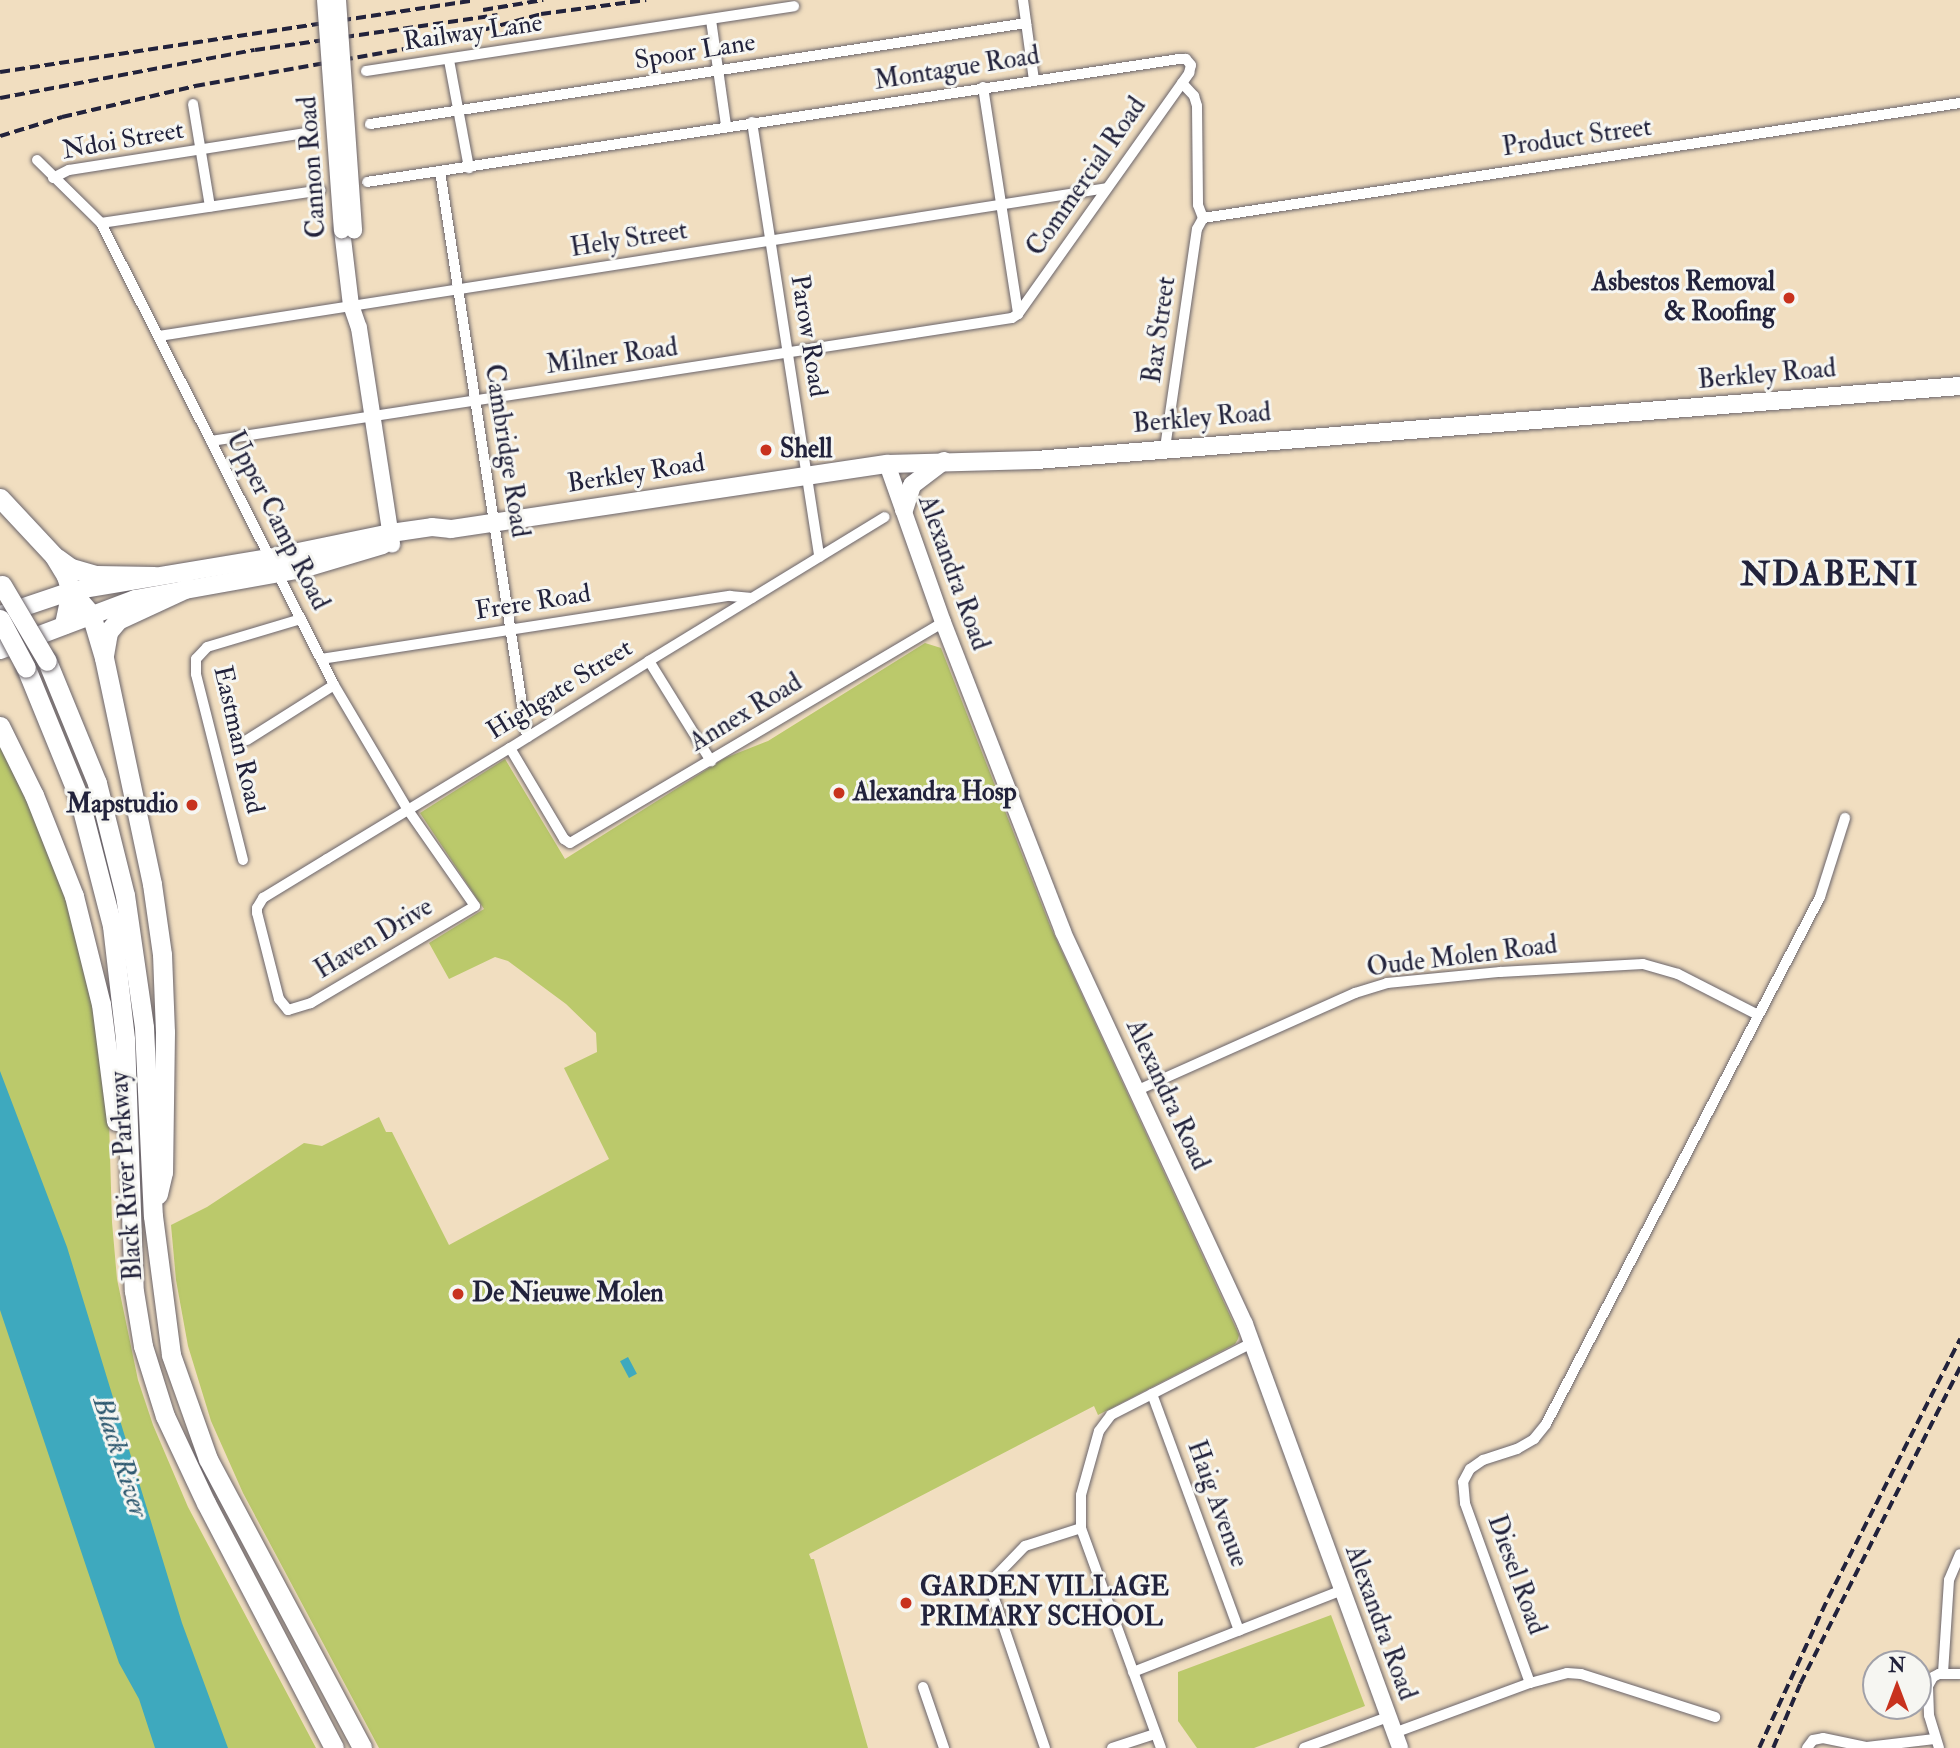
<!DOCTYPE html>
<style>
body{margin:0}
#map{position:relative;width:1960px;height:1748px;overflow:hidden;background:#f1dec0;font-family:"IM FELL Double Pica",serif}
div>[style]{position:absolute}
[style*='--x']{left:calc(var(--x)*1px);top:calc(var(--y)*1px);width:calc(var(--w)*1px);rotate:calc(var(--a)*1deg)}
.green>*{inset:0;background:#bbc96b}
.water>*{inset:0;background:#3ea9be;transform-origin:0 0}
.roads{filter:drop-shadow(0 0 2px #6a646a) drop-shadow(0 0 2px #6a646a)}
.street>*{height:10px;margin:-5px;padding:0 5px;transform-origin:5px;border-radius:5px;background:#fff}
.secondary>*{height:16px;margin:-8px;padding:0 8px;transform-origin:8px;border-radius:8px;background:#fff}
.primary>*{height:18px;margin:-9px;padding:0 9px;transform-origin:9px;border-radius:9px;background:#fff}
.highway>*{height:19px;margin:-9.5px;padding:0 9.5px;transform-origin:9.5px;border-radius:9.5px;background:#fff}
.rail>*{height:3.5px;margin-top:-1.75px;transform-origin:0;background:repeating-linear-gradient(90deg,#22223b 0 10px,transparent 0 15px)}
.bridges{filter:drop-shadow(0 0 2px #6a646a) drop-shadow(0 0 2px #6a646a)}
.secondary-bridge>*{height:16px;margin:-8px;padding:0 8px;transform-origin:8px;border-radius:8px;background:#fff}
.highway-bridge>*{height:19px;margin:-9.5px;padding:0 9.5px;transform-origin:9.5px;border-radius:9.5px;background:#fff}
.dots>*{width:19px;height:19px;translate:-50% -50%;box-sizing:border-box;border:4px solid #f6f6f2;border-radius:50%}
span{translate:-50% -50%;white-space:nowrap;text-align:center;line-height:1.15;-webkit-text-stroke:6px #f6f6f2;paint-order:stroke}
.street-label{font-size:26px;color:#22223b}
.poi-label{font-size:26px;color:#22223b;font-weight:700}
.right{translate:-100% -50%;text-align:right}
.left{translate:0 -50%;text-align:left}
.water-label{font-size:28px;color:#2d586f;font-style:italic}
.district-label{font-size:33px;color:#22223b;font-weight:700;letter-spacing:2px}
.north{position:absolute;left:1862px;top:1650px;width:70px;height:70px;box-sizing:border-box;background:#f6f6f2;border:2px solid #a1a1a9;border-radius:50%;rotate:0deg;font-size:19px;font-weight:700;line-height:28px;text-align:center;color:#22223b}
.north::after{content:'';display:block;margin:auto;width:24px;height:32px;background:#c8321e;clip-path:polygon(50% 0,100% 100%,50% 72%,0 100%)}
</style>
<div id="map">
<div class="green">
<div style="clip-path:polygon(925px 643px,941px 648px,1051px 928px,1239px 1335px,1238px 1339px,1235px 1344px,1098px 1415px,1094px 1406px,809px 1554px,811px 1559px,814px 1559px,868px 1748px,379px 1748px,243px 1493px,211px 1421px,188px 1346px,176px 1280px,171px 1225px,207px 1207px,304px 1143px,322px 1146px,379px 1117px,386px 1132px,392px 1132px,449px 1245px,609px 1159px,564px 1068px,597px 1052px,596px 1033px,566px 1004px,508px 961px,495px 957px,449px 979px,429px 943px,484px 909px,420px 813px,505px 759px,565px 859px,725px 758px,768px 741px)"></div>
<div style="clip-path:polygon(0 746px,39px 827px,66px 896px,85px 967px,101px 1053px,109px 1121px,112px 1222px,117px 1279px,138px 1380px,153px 1425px,188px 1507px,316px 1748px,0 1748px)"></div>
<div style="clip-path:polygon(1331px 1615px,1365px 1706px,1254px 1748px,1197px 1748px,1178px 1721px,1178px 1672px)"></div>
</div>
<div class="water">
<div style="clip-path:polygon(0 1071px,67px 1247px,182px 1623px,228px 1748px,155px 1748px,139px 1699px,119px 1663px,87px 1569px,0 1310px)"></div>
<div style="left:628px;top:1357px;width:19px;height:9px;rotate:62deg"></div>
</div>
<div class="roads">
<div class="street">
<div style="--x:1023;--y:0;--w:81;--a:82.2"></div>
<div style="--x:711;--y:20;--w:106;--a:81.9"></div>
<div style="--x:449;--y:60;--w:110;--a:79.5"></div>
<div style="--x:366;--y:71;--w:433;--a:-8.6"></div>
<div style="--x:1182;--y:83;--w:18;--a:47"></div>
<div style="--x:1194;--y:96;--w:10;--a:73"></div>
<div style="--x:1197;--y:106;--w:99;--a:89.4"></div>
<div style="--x:1198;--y:205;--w:14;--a:69"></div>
<div style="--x:983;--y:87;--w:230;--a:81.2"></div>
<div style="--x:193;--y:104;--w:104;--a:80.6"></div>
<div style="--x:752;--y:122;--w:440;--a:81.2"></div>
<div style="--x:370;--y:124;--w:664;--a:-8.75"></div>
<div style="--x:37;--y:160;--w:90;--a:44.5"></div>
<div style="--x:101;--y:223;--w:517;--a:63.24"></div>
<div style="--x:334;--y:685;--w:145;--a:59.4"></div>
<div style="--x:408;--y:810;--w:117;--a:55.1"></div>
<div style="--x:475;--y:906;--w:191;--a:149.4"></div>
<div style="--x:311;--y:1003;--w:24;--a:163"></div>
<div style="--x:288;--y:1010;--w:14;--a:-129"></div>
<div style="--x:279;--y:999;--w:89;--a:-104.3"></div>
<div style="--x:257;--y:913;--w:5;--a:-90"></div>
<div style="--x:257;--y:908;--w:12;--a:-59"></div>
<div style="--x:263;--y:898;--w:75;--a:-31.4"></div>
<div style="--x:327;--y:859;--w:95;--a:-31.2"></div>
<div style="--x:408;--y:810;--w:119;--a:-31.3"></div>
<div style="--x:510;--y:748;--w:164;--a:-32"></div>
<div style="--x:649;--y:661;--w:276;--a:-31.4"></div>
<div style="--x:440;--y:171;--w:573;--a:81.26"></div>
<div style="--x:53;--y:178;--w:18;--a:-27"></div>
<div style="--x:69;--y:170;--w:240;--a:-8.9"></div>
<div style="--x:101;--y:223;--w:222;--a:-8.5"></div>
<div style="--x:159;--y:336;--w:959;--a:-8.87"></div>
<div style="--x:211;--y:441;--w:810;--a:-8.73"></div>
<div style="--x:1012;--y:318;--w:7;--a:-34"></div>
<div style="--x:1018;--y:314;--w:296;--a:-54.6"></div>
<div style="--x:1189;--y:73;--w:8;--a:-76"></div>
<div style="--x:1191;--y:65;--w:8;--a:-130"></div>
<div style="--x:1186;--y:59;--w:7;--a:180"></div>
<div style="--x:1179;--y:59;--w:821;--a:171.39"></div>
<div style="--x:1165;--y:448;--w:221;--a:-81.7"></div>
<div style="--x:1197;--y:229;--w:13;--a:-61"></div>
<div style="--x:1203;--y:218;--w:766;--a:-8.64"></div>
<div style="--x:321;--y:659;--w:414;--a:-8.8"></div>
<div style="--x:730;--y:596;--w:22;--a:5"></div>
<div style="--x:649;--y:661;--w:118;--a:58.2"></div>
<div style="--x:247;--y:740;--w:103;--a:-32.3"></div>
<div style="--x:510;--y:748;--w:106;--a:59.3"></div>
<div style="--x:564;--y:839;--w:7;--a:34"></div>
<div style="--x:570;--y:843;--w:434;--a:-30.6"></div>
<div style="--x:243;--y:860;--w:192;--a:-104.2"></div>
<div style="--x:196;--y:674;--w:15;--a:-90"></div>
<div style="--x:196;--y:659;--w:16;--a:-47"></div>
<div style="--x:207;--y:647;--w:98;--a:-16.6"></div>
<div style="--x:1138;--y:1090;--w:238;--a:-24.1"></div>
<div style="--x:1355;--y:993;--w:34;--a:-17"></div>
<div style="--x:1387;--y:983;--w:114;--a:-5.6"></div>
<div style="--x:1500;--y:972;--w:143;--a:-3.2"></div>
<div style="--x:1643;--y:964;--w:36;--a:16"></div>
<div style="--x:1678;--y:974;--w:90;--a:27.1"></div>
<div style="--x:1152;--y:1394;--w:252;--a:69.8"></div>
<div style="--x:1133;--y:1672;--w:225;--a:-21.4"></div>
<div style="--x:1943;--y:1673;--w:93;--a:-86.3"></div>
<div style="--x:1949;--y:1580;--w:28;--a:-67"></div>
<div style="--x:1530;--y:1683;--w:191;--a:-109.9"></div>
<div style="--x:1465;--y:1503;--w:21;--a:-95"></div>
<div style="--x:1463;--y:1482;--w:15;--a:-62"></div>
<div style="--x:1470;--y:1469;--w:16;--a:-35"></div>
<div style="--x:1483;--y:1460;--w:36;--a:-18"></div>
<div style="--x:1517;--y:1449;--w:20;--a:-30"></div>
<div style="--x:1534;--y:1439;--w:19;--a:-51"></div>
<div style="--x:1546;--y:1424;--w:594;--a:-62.53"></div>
<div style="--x:1820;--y:897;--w:83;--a:-72.4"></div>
<div style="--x:923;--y:1687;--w:65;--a:71"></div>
<div style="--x:1394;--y:1733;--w:145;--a:-20.2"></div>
<div style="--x:1530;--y:1683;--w:38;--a:-15"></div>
<div style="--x:1567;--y:1673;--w:14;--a:4"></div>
<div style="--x:1581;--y:1674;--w:141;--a:17.8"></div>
<div style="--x:1045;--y:1748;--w:165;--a:-108.8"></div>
<div style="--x:992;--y:1592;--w:9;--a:-90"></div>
<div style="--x:992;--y:1583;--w:8;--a:-60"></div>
<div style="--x:996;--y:1576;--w:42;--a:-46"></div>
<div style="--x:1025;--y:1546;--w:59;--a:-17.8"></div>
<div style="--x:1112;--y:1748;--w:45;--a:-18"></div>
<div style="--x:1161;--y:1748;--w:234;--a:-110"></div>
<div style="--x:1081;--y:1528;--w:33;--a:-90"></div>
<div style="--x:1081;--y:1495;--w:66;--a:-74.3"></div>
<div style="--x:1099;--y:1431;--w:20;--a:-53"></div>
<div style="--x:1111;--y:1415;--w:158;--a:-27.1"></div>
<div style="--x:1304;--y:1748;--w:90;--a:-20.3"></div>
<div style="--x:1807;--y:1748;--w:10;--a:-53"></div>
<div style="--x:1813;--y:1740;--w:10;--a:-11"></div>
<div style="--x:1823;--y:1738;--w:45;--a:11.6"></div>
<div style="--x:1867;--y:1747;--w:68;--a:-6.7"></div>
<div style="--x:1939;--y:1748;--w:34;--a:-107"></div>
<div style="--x:1929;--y:1715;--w:29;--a:-92"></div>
<div style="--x:1928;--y:1686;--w:10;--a:-61"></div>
<div style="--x:1933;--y:1677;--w:7;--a:-27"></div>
<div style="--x:1939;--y:1674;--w:21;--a:0"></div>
</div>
<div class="secondary">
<div style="--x:342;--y:230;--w:76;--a:83.2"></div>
<div style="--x:351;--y:305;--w:24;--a:71"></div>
<div style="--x:359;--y:328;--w:219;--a:81.3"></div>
<div style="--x:887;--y:464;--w:168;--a:70.5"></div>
<div style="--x:943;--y:622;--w:332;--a:68.8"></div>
<div style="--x:1063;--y:932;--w:432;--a:65.1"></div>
<div style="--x:1245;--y:1324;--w:451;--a:69.9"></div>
</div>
<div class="primary">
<div style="--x:904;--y:510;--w:26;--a:-72"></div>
<div style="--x:912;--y:485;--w:40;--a:-37"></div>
<div style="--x:3;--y:614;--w:72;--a:-18.7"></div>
<div style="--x:71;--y:591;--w:201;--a:-9.5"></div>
<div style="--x:269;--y:558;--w:125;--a:-11.6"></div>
<div style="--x:391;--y:533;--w:41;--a:-8.3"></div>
<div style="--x:432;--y:527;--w:19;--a:6"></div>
<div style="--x:451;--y:529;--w:441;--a:-8.5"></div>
<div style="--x:887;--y:464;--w:149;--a:-1.5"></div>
<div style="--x:1036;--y:460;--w:927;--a:-4.58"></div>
<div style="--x:0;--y:650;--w:144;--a:-20.7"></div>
<div style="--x:135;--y:599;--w:170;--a:-10.2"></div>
<div style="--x:302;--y:569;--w:84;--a:-16.5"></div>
</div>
<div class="highway">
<div style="--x:0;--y:498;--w:79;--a:47"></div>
<div style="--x:54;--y:556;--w:23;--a:59"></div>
<div style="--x:66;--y:576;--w:16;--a:72"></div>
<div style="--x:71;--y:591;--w:34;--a:102"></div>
<div style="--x:57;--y:558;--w:17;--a:36"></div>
<div style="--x:71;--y:568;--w:26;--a:16"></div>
<div style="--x:96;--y:575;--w:58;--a:1"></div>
<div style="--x:71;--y:591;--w:30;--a:49"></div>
<div style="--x:91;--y:614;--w:46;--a:73.5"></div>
<div style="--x:104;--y:658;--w:231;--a:78"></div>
<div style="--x:152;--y:884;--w:71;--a:81.9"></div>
<div style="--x:162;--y:954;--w:78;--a:87.8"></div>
<div style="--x:165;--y:1032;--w:140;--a:90.8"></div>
<div style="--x:163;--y:1172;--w:23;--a:103"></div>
<div style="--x:104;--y:655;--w:23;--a:-80"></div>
<div style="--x:108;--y:632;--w:16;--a:-50"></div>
<div style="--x:118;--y:620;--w:78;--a:-24.9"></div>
<div style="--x:47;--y:661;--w:132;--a:67.7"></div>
<div style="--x:97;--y:783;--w:115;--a:76"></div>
<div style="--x:125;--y:895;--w:133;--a:81.8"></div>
<div style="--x:144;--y:1027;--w:189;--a:87.3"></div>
<div style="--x:153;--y:1216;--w:140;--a:82.6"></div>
<div style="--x:171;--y:1355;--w:110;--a:70.4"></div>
<div style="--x:208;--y:1459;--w:327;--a:61.9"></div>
<div style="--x:26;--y:668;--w:140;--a:67.8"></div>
<div style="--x:79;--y:798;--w:132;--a:75.5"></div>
<div style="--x:112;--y:926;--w:114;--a:83.4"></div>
<div style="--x:125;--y:1039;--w:252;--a:88"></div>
<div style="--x:134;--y:1291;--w:56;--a:80.7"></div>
<div style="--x:143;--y:1346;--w:73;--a:72.6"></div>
<div style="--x:165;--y:1416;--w:96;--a:64.8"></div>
<div style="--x:206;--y:1503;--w:276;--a:62.4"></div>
<div style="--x:0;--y:726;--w:77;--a:63.8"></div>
<div style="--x:34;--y:795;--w:109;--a:68.4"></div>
<div style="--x:74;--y:896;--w:111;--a:76"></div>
<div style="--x:101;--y:1004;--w:118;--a:82.7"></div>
</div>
</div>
<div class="rail">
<div style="--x:483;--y:10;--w:61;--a:-9.5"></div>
<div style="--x:0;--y:72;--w:480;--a:-8.6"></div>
<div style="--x:0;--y:98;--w:259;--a:-10.7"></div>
<div style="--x:255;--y:50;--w:245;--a:-8.2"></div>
<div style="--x:0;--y:136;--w:65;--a:-17"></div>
<div style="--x:62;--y:117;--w:137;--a:-13.1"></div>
<div style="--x:195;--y:86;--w:237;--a:-10"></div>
<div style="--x:428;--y:45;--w:117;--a:-15.3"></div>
<div style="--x:541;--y:14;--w:106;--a:-7.6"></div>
<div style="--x:1759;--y:1748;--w:165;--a:-65.3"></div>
<div style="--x:1828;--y:1598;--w:291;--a:-63"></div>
<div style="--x:1773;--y:1748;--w:69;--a:-67.1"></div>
<div style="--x:1800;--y:1684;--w:355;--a:-63.2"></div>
</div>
<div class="bridges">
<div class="secondary-bridge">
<div style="--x:325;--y:0;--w:231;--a:85.8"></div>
<div style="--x:338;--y:0;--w:231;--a:86"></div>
</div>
<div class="highway-bridge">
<div style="--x:2;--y:585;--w:88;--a:59.4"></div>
<div style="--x:0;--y:619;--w:55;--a:62"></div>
</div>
</div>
<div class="dots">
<div style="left:1789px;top:298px;background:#c8321e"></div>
<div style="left:766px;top:450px;background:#c8321e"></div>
<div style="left:839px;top:793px;background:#c8321e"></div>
<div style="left:192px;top:805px;background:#c8321e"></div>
<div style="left:458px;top:1294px;background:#c8321e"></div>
<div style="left:906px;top:1603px;background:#c8321e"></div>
</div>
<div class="street-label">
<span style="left:473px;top:33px;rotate:-8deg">Railway Lane</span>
<span style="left:695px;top:52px;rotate:-9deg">Spoor Lane</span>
<span style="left:957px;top:69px;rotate:-9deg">Montague Road</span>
<span style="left:1577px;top:138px;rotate:-8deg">Product Street</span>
<span style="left:123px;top:141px;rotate:-10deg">Ndoi Street</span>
<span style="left:313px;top:167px;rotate:-94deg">Cannon Road</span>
<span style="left:1087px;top:177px;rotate:-55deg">Commercial Road</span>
<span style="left:629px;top:240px;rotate:-9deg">Hely Street</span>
<span style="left:1160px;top:330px;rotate:-82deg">Bax Street</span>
<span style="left:808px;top:336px;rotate:81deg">Parow Road</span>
<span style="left:612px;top:357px;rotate:-8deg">Milner Road</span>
<span style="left:1767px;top:375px;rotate:-5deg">Berkley Road</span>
<span style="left:1202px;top:419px;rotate:-5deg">Berkley Road</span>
<span style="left:506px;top:451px;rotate:81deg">Cambridge Road</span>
<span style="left:636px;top:474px;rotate:-9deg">Berkley Road</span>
<span style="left:277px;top:521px;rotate:63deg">Upper Camp Road</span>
<span style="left:953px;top:573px;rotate:70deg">Alexandra Road</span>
<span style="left:533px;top:603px;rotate:-9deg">Frere Road</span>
<span style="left:560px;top:690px;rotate:-32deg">Highgate Street</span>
<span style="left:746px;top:713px;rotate:-31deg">Annex Road</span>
<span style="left:238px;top:740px;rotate:77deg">Eastman Road</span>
<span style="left:374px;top:939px;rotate:-31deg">Haven Drive</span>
<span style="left:1462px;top:957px;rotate:-7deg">Oude Molen Road</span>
<span style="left:1167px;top:1095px;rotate:65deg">Alexandra Road</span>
<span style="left:127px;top:1176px;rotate:-94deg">Black River Parkway</span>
<span style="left:1217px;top:1504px;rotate:70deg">Haig Avenue</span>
<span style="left:1516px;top:1575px;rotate:70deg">Diesel Road</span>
<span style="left:1380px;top:1623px;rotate:70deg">Alexandra Road</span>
</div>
<div class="poi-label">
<span class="right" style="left:1775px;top:298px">Asbestos Removal<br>&amp; Roofing</span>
<span class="left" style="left:780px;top:450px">Shell</span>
<span class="left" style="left:853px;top:793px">Alexandra Hosp</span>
<span class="right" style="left:178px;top:805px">Mapstudio</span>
<span class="left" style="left:472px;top:1294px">De Nieuwe Molen</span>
<span class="left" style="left:920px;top:1603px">GARDEN VILLAGE<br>PRIMARY SCHOOL</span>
</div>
<div class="water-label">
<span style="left:120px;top:1457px;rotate:72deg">Black River</span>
</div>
<div class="district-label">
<span style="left:1830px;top:575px">NDABENI</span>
</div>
<div class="north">N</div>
</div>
